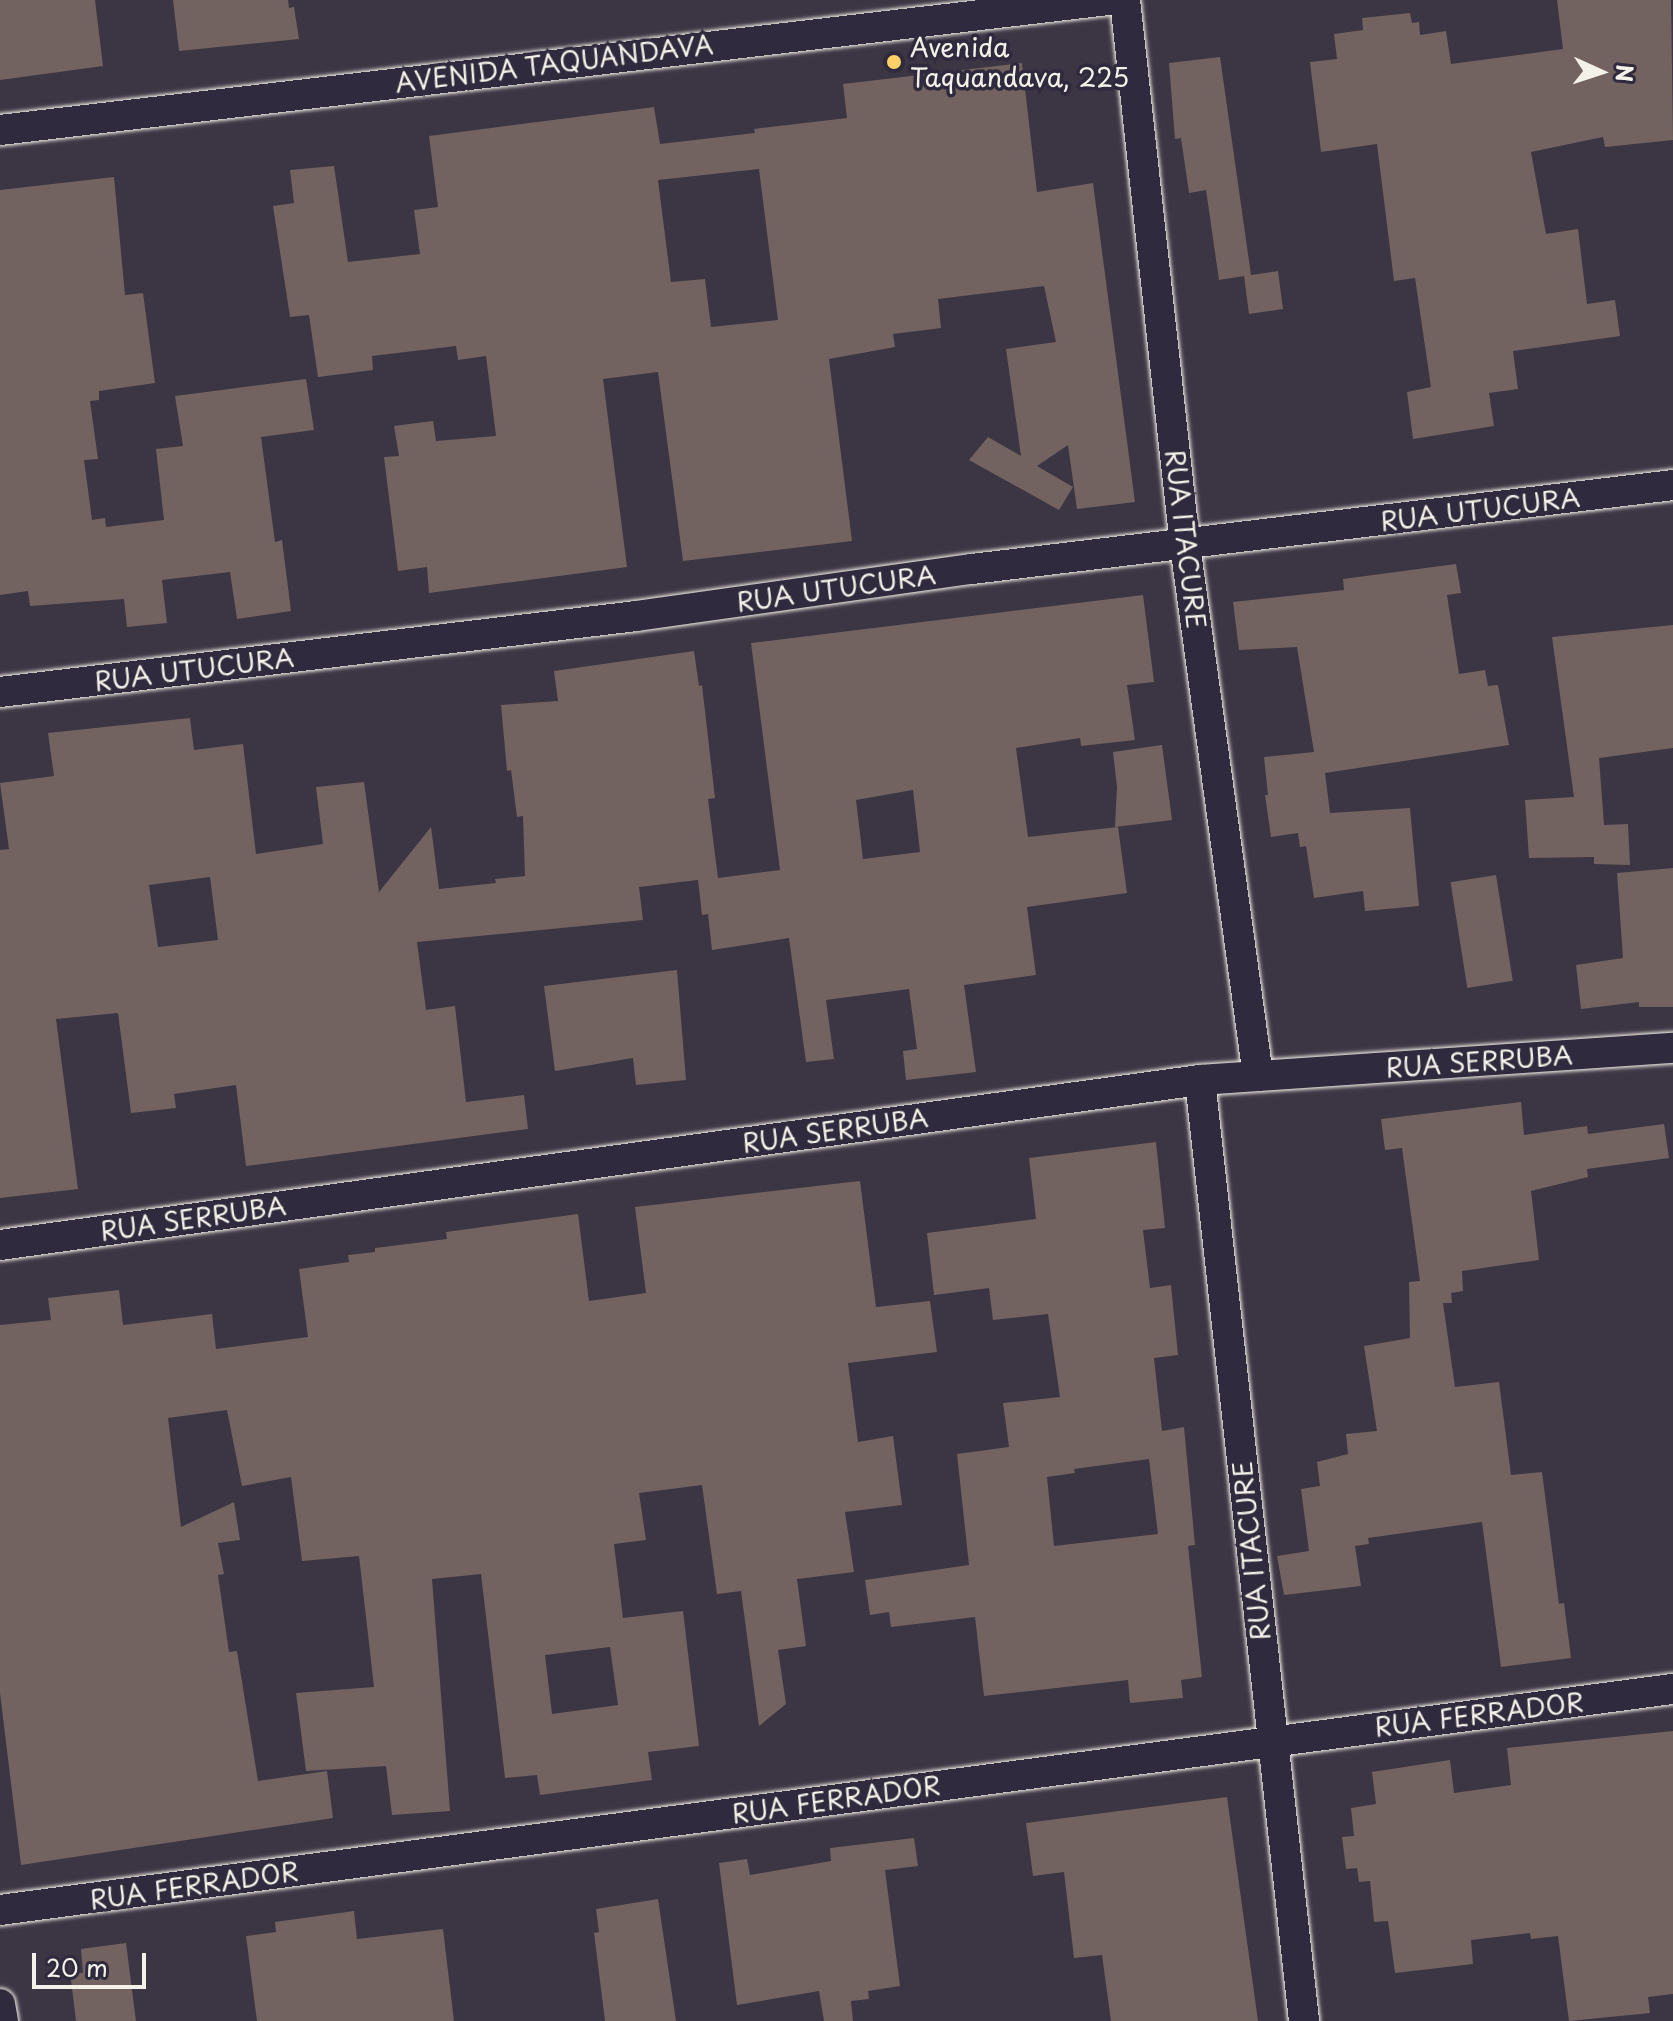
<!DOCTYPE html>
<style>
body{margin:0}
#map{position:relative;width:1673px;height:2021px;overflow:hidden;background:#3c3544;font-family:"Playpen Sans",sans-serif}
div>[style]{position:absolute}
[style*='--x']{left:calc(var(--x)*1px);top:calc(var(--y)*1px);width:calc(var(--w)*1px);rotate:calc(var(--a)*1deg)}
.building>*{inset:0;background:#726360;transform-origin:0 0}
.roads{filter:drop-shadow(0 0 2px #f4f1e8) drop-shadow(0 0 2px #f4f1e8)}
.street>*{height:30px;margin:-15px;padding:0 15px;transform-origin:15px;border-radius:15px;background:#2f2a3d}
.dots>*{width:22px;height:22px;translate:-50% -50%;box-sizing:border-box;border:4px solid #2f2a3d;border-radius:50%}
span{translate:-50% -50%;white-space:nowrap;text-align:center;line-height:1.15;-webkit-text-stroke:7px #2f2a3d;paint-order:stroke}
.poi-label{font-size:26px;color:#f4f1e8}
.left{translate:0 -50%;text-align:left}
.street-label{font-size:26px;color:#f4f1e8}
.north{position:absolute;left:1561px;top:32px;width:80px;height:80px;-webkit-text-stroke:6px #2f2a3d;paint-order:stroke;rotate:93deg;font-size:22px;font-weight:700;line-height:32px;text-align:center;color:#f4f1e8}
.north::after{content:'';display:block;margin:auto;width:28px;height:36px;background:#f4f1e8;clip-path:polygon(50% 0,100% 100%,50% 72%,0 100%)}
.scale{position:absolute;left:32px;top:1953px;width:114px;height:36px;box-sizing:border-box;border:4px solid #f4f1e8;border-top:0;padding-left:10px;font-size:24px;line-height:28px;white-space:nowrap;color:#f4f1e8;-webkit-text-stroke:6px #2f2a3d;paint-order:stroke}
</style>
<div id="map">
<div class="building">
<div style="clip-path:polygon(0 0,95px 0,103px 66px,0 80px)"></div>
<div style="clip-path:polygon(173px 0,288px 0,289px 8px,294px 7px,299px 39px,179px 51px)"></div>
<div style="clip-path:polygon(1557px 0,1671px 0,1673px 140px,1605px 147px,1603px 137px,1531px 152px,1546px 234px,1578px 229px,1587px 304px,1615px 300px,1620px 336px,1513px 351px,1518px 389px,1489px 393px,1494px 426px,1413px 439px,1407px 392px,1431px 387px,1415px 278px,1394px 281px,1377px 144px,1321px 152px,1310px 62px,1337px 59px,1334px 34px,1363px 30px,1362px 18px,1410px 13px,1412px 23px,1419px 22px,1420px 35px,1446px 31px,1451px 64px,1563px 49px)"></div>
<div style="clip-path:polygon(1220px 57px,1251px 275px,1278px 271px,1283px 309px,1249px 314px,1244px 276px,1219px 280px,1206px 190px,1189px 193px,1181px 138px,1175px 139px,1169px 63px)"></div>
<div style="clip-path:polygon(evenodd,1022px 63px,1037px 192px,1093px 183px,1135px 502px,1077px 509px,1068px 445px,1037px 466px,1073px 487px,1059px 510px,969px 460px,988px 437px,1021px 456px,1006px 349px,1056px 342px,1044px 286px,938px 299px,941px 328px,893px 334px,895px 347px,829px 359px,852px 541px,683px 561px,658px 372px,603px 379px,627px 567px,429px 593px,427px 567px,398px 571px,384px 457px,399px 456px,394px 426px,433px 421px,436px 441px,496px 436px,486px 356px,458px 360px,456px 346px,372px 356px,373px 370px,318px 377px,309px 315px,290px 317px,273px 206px,294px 203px,290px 170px,334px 166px,348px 262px,420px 254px,414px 210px,438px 207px,429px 136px,654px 107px,660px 144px,755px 133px,754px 129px,847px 118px,843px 84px,1022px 63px,759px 169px,778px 320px,711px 327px,705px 279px,671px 282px,658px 180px,759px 169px)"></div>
<div style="clip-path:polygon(114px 177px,125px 295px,143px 293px,155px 383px,99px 391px,99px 400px,90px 401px,98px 459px,84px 460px,92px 520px,105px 518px,106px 527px,164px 520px,156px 449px,183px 446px,175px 396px,306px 379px,314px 430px,261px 437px,275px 542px,282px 540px,291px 611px,237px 619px,230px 572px,162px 580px,167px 623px,127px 627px,124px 599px,30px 606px,28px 591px,0 595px,0 190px)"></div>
<div style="clip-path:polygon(1456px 564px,1461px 593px,1447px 595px,1459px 674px,1485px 670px,1488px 686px,1498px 685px,1509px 745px,1325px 773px,1330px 813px,1410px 808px,1419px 906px,1365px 911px,1363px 891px,1314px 898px,1306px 846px,1300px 847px,1298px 833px,1271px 837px,1265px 795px,1268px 795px,1264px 757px,1314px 752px,1297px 647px,1239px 650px,1233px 602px,1344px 590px,1343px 579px)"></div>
<div style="clip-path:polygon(evenodd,1143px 595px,1154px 682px,1127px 685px,1135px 740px,1081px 746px,1080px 738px,1016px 748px,1028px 837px,1118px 827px,1127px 893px,1027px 907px,1036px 975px,964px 985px,976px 1072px,906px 1080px,903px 1051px,917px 1049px,909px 989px,826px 1000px,834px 1059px,806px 1062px,789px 938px,712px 950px,708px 914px,702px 915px,698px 880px,639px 887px,643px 920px,417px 942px,426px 1010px,455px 1006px,466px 1102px,524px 1095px,528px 1129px,246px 1166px,236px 1085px,174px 1094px,176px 1108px,131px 1113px,118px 1013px,56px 1019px,78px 1189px,0 1198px,0 850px,9px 849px,0 783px,54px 776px,48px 733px,190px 718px,194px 750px,243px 744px,256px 854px,323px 844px,316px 787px,364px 782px,379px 892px,431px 827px,439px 889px,496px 883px,495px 879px,525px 876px,523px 816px,517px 817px,511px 770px,507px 771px,501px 705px,558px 701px,554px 671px,694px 651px,699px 686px,702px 685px,715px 798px,708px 799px,718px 878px,780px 870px,751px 643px,1143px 595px,913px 790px,920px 852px,863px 859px,856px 800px,913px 790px,1143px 595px,210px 877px,218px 940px,158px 947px,149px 885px,210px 877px)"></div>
<div style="clip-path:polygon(1673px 625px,1673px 748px,1599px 758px,1604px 825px,1628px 824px,1630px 865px,1594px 864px,1594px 857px,1529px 858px,1525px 800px,1574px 797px,1552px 637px)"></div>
<div style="clip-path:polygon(1162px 745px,1172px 820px,1115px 827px,1117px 787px,1113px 752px)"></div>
<div style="clip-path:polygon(1673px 868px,1673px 1007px,1639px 1007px,1639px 1002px,1581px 1009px,1576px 965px,1623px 958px,1617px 873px)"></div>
<div style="left:1496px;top:875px;width:107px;height:46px;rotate:81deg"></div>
<div style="clip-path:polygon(677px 970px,686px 1080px,636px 1085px,633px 1058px,555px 1071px,544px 986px)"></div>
<div style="clip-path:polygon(1521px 1102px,1524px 1135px,1587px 1126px,1588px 1134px,1664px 1124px,1669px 1158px,1587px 1169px,1588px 1177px,1531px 1191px,1539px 1260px,1462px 1271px,1463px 1291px,1451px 1293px,1452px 1303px,1443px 1303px,1455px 1387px,1499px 1382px,1511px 1475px,1542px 1472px,1559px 1604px,1564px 1603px,1571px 1658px,1501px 1667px,1482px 1522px,1368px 1538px,1369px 1544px,1355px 1546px,1361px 1586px,1284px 1595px,1277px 1556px,1309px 1551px,1301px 1489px,1320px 1486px,1317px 1462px,1348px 1454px,1346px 1434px,1377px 1431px,1364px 1346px,1410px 1338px,1409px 1282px,1420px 1281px,1402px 1148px,1385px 1150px,1381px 1119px)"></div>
<div style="clip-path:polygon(evenodd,1156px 1142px,1165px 1228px,1143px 1230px,1150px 1288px,1171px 1285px,1178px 1355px,1154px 1358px,1162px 1431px,1184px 1427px,1195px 1545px,1188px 1546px,1202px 1677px,1181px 1680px,1183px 1698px,1130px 1703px,1128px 1680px,984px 1696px,975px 1617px,891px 1627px,889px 1612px,870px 1615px,865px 1580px,969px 1565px,957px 1454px,1009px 1447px,1003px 1403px,1060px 1397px,1048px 1314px,993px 1320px,989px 1288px,934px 1295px,927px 1233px,1036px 1219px,1029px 1158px,1156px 1142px,1149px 1459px,1158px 1534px,1054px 1546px,1047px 1477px,1075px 1473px,1074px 1469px,1149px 1459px)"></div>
<div style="clip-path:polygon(evenodd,860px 1181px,876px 1307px,930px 1301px,937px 1352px,848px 1363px,858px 1442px,893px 1436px,902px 1505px,845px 1512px,854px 1572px,797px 1579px,806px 1646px,778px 1650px,786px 1704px,759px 1726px,741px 1591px,717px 1594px,702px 1485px,639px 1493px,646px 1540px,614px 1544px,623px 1618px,683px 1611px,699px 1746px,648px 1752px,652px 1780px,540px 1795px,537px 1775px,505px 1778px,481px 1574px,432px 1579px,450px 1811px,392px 1815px,386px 1766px,306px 1771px,296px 1693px,374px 1687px,359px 1556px,302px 1561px,291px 1477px,242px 1486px,227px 1410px,168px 1418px,181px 1527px,234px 1502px,240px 1540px,218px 1543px,224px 1574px,218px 1575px,229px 1652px,237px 1651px,258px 1781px,327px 1771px,333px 1818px,21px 1865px,0 1693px,0 1325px,51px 1320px,48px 1298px,119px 1290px,123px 1325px,212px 1314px,216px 1349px,308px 1337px,299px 1269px,349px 1262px,348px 1255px,375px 1252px,375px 1248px,447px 1239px,446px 1232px,578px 1214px,589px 1301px,646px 1293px,635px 1207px,860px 1181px,610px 1647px,618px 1705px,552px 1714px,545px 1655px,610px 1647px)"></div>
<div style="clip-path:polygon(1673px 1731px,1673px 1994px,1648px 1997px,1650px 2013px,1569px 2021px,1558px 1936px,1531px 1939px,1530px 1933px,1471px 1940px,1473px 1964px,1395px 1973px,1388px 1921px,1374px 1922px,1370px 1881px,1359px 1882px,1357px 1868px,1346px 1869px,1342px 1837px,1354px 1836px,1351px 1808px,1376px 1804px,1372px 1772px,1450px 1760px,1454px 1793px,1511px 1785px,1507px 1748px)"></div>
<div style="clip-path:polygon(1227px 1797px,1258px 2021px,1111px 2021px,1102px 1955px,1074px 1958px,1064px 1872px,1033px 1876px,1026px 1823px)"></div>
<div style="clip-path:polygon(914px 1838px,918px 1866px,885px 1870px,900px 1986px,868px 1991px,869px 1999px,851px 2001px,853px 2021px,824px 2021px,819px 1991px,737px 2005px,719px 1863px,747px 1859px,750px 1875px,831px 1861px,830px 1848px)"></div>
<div style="clip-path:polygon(658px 1899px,676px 2021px,605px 2021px,594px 1933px,599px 1932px,596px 1909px)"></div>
<div style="clip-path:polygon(354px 1911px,357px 1939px,443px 1929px,454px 2021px,257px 2021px,246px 1936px,276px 1932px,275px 1922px)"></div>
<div style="clip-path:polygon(126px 1943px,136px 2021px,76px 2021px,70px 1972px,83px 1973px,81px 1949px)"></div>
</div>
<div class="roads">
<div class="street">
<div style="--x:1125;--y:0;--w:548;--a:83.72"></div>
<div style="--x:1185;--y:545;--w:536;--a:82.17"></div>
<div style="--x:0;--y:130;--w:1116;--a:-6.69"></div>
<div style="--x:0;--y:692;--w:641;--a:-6.81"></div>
<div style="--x:636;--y:616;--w:339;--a:-8"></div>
<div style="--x:972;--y:569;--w:706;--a:-6.83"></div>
<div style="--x:1200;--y:1080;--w:947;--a:83.69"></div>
<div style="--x:0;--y:1245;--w:1211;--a:-7.83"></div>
<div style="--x:1200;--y:1080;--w:474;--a:-3.9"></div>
<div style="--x:0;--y:1910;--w:1688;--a:-7.53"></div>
<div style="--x:0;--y:2004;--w:17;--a:80"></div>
</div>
</div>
<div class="dots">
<div style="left:894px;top:62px;background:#ffd166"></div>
</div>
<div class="poi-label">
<span class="left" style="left:910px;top:62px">Avenida<br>Taquandava, 225</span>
</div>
<div class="street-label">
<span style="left:554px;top:63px;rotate:-7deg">AVENIDA TAQUANDAVA</span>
<span style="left:1480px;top:509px;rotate:-7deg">RUA UTUCURA</span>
<span style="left:1186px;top:539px;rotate:83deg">RUA ITACURE</span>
<span style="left:836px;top:588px;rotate:-8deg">RUA UTUCURA</span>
<span style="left:194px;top:669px;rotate:-7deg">RUA UTUCURA</span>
<span style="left:1479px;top:1061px;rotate:-4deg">RUA SERRUBA</span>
<span style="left:835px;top:1130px;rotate:-8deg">RUA SERRUBA</span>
<span style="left:193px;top:1218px;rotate:-8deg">RUA SERRUBA</span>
<span style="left:1251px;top:1551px;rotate:-96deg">RUA ITACURE</span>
<span style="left:1479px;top:1714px;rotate:-7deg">RUA FERRADOR</span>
<span style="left:836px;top:1799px;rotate:-8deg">RUA FERRADOR</span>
<span style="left:194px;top:1885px;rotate:-8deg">RUA FERRADOR</span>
</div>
<div class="north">N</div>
<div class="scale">20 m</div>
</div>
